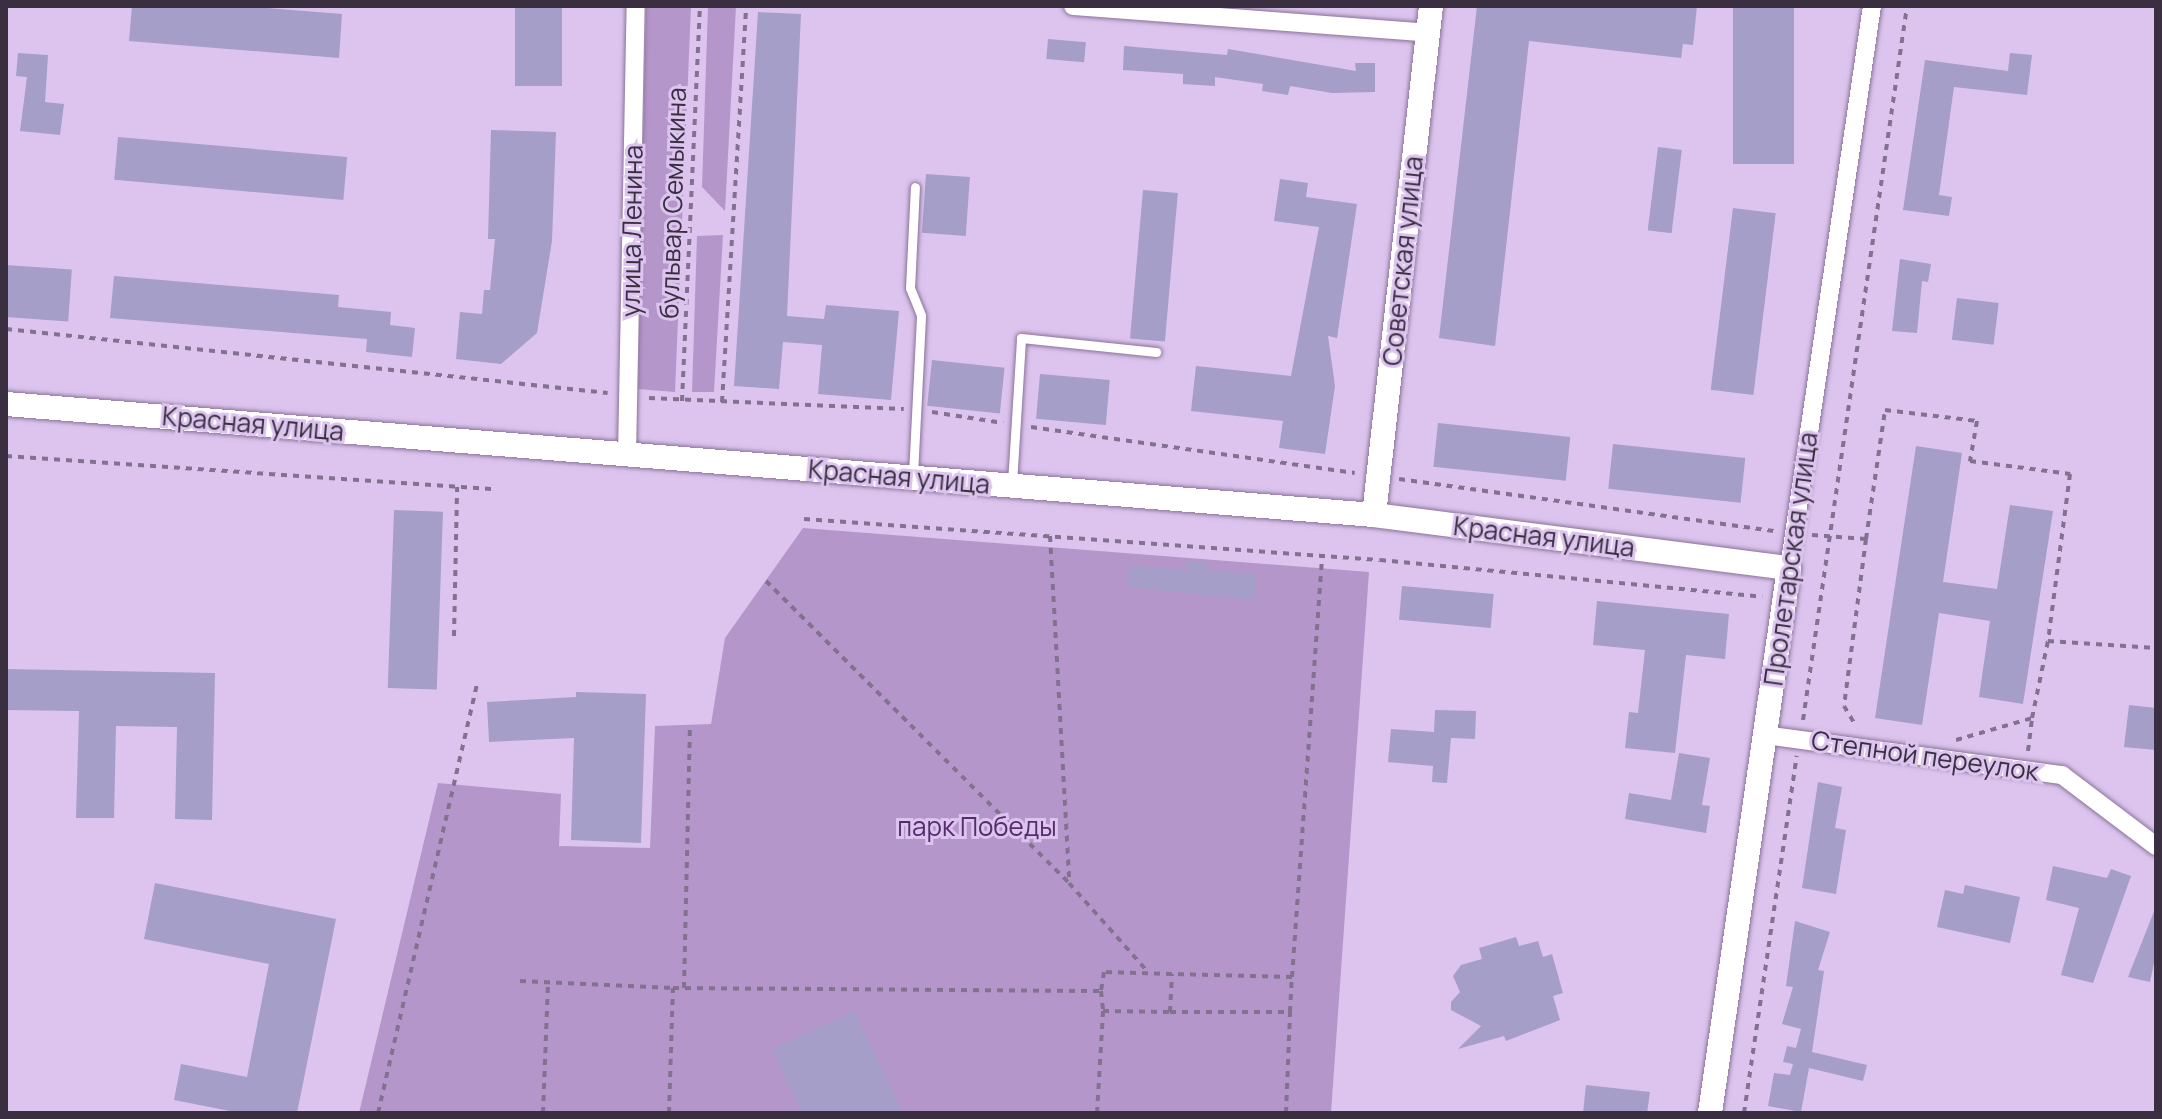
<!DOCTYPE html>
<meta charset="utf-8">
<style>
body{margin:0}
#map{position:relative;width:2162px;height:1119px;overflow:hidden;background:#dcc4ee;font-family:Manrope,sans-serif}
div>[style]{position:absolute}
[style*='--x']{left:calc(var(--x)*1px);top:calc(var(--y)*1px);width:calc(var(--w)*1px);rotate:calc(var(--a)*1deg)}
.green>*{inset:0;background:#b596ca}
.building>*{inset:0;background:#a49ec9;transform-origin:0 0}
.path>*{height:4px;margin-top:-2px;transform-origin:0;background:repeating-linear-gradient(90deg,#83728f 0 6px,transparent 0 12px)}
.roads{filter:drop-shadow(0 0 2px #8a7399) drop-shadow(0 0 2px #8a7399)}
.lane>*{height:9px;margin:-4.5px;padding:0 4.5px;transform-origin:4.5px;border-radius:4.5px;background:#fff}
.street>*{height:18px;margin:-9px;padding:0 9px;transform-origin:9px;border-radius:9px;background:#fff}
.secondary>*{height:24px;margin:-12px;padding:0 12px;transform-origin:12px;border-radius:12px;background:#fff}
span{translate:-50% -50%;white-space:nowrap;text-align:center;line-height:1.15;-webkit-text-stroke:6px #dcc4ee;paint-order:stroke}
.street-label{font-size:26px;color:#392f40}
.park-label{font-size:26px;color:#552d6d}
.frame{position:absolute;inset:0;border:8px solid #392f40;pointer-events:none}
</style>
<div id="map">
<div class="green">
<div style="clip-path:polygon(646px 6px,691px 6px,675px 392px,638px 389px)"></div>
<div style="clip-path:polygon(708px 6px,736px 6px,725px 211px,702px 187px)"></div>
<div style="clip-path:polygon(723px 235px,714px 392px,692px 392px,697px 236px)"></div>
<div style="clip-path:polygon(803px 528px,1369px 572px,1331px 1113px,359px 1113px,438px 783px,561px 794px,559px 846px,650px 848px,655px 726px,711px 724px,725px 638px)"></div>
</div>
<div class="building">
<div style="clip-path:polygon(132px 6px,241px 6px,342px 14px,339px 58px,129px 41px)"></div>
<div style="left:515px;top:6px;width:47px;height:80px"></div>
<div style="clip-path:polygon(1477px 6px,1697px 6px,1693px 45px,1683px 44px,1681px 58px,1529px 41px,1495px 346px,1439px 338px)"></div>
<div style="left:1733px;top:6px;width:61px;height:158px"></div>
<div style="clip-path:polygon(758px 12px,801px 14px,787px 316px,824px 319px,826px 305px,899px 311px,891px 400px,818px 394px,822px 345px,783px 342px,779px 389px,734px 386px)"></div>
<div style="left:1048px;top:39px;width:38px;height:20px;rotate:5deg"></div>
<div style="clip-path:polygon(1124px 46px,1227px 55px,1228px 49px,1356px 71px,1355px 63px,1375px 63px,1375px 92px,1332px 93px,1290px 86px,1288px 95px,1262px 91px,1263px 84px,1215px 77px,1215px 86px,1183px 84px,1183px 74px,1123px 70px)"></div>
<div style="clip-path:polygon(18px 53px,48px 55px,45px 102px,64px 104px,60px 135px,20px 131px,27px 77px,16px 76px)"></div>
<div style="clip-path:polygon(2010px 53px,2032px 55px,2027px 95px,1954px 87px,1939px 195px,1952px 197px,1949px 216px,1903px 210px,1925px 60px,2008px 71px)"></div>
<div style="clip-path:polygon(491px 130px,556px 132px,552px 241px,537px 333px,501px 364px,456px 359px,460px 312px,482px 314px,484px 290px,490px 290px,495px 239px,488px 239px)"></div>
<div style="left:118px;top:137px;width:230px;height:43px;rotate:5deg"></div>
<div style="left:1658px;top:147px;width:24px;height:84px;rotate:7deg"></div>
<div style="left:926px;top:174px;width:44px;height:59px;rotate:4deg"></div>
<div style="clip-path:polygon(1280px 179px,1308px 183px,1306px 197px,1357px 204px,1337px 338px,1328px 336px,1335px 386px,1325px 454px,1279px 448px,1283px 421px,1191px 411px,1196px 366px,1291px 376px,1319px 227px,1274px 221px)"></div>
<div style="left:1143px;top:190px;width:35px;height:149px;rotate:5deg"></div>
<div style="left:1733px;top:208px;width:43px;height:183px;rotate:7deg"></div>
<div style="clip-path:polygon(1900px 259px,1931px 264px,1928px 282px,1922px 281px,1917px 333px,1892px 331px)"></div>
<div style="left:6px;top:265px;width:66px;height:52px;rotate:4deg"></div>
<div style="clip-path:polygon(114px 276px,339px 295px,338px 307px,391px 312px,390px 325px,415px 328px,412px 357px,366px 352px,367px 339px,110px 318px)"></div>
<div style="left:1957px;top:298px;width:42px;height:42px;rotate:7deg"></div>
<div style="left:932px;top:360px;width:73px;height:46px;rotate:6deg"></div>
<div style="left:1040px;top:374px;width:70px;height:45px;rotate:5deg"></div>
<div style="left:1438px;top:423px;width:133px;height:44px;rotate:6deg"></div>
<div style="left:1613px;top:444px;width:133px;height:45px;rotate:6deg"></div>
<div style="clip-path:polygon(1916px 446px,1962px 453px,1943px 582px,1997px 589px,2010px 505px,2053px 511px,2023px 704px,1979px 697px,1990px 621px,1939px 613px,1922px 725px,1875px 718px)"></div>
<div style="left:394px;top:510px;width:49px;height:178px;rotate:2deg"></div>
<div style="clip-path:polygon(1188px 561px,1207px 562px,1206px 570px,1257px 574px,1255px 600px,1127px 587px,1129px 565px,1187px 571px)"></div>
<div style="left:1402px;top:586px;width:92px;height:34px;rotate:5deg"></div>
<div style="clip-path:polygon(1597px 601px,1729px 614px,1725px 659px,1686px 655px,1675px 753px,1625px 748px,1629px 712px,1638px 713px,1645px 650px,1593px 645px)"></div>
<div style="clip-path:polygon(6px 669px,215px 673px,212px 820px,175px 819px,177px 727px,116px 726px,114px 818px,76px 818px,79px 711px,6px 710px)"></div>
<div style="clip-path:polygon(576px 692px,646px 694px,641px 843px,571px 840px,574px 738px,489px 742px,487px 702px,576px 697px)"></div>
<div style="clip-path:polygon(2129px 705px,2156px 708px,2156px 750px,2124px 747px)"></div>
<div style="clip-path:polygon(1435px 710px,1476px 711px,1475px 739px,1451px 738px,1447px 783px,1432px 782px,1433px 766px,1388px 762px,1391px 729px,1434px 732px)"></div>
<div style="clip-path:polygon(1679px 753px,1710px 758px,1702px 805px,1710px 806px,1706px 833px,1625px 819px,1629px 793px,1671px 800px)"></div>
<div style="clip-path:polygon(1818px 782px,1842px 787px,1835px 828px,1846px 830px,1836px 894px,1802px 888px)"></div>
<div style="clip-path:polygon(2053px 866px,2107px 878px,2111px 869px,2131px 876px,2093px 983px,2061px 975px,2079px 908px,2046px 900px)"></div>
<div style="clip-path:polygon(155px 883px,336px 919px,297px 1113px,240px 1113px,174px 1100px,181px 1064px,247px 1077px,269px 964px,144px 939px)"></div>
<div style="clip-path:polygon(1965px 885px,2020px 897px,2010px 943px,1937px 927px,1945px 890px,1963px 894px)"></div>
<div style="clip-path:polygon(2155px 909px,2156px 953px,2150px 982px,2128px 977px)"></div>
<div style="clip-path:polygon(1795px 921px,1830px 932px,1818px 970px,1824px 971px,1812px 1052px,1867px 1065px,1863px 1081px,1809px 1068px,1801px 1112px,1768px 1106px,1774px 1073px,1790px 1075px,1793px 1064px,1783px 1062px,1787px 1046px,1796px 1048px,1801px 1029px,1782px 1024px,1793px 987px,1786px 986px)"></div>
<div style="clip-path:polygon(1516px 937px,1519px 946px,1538px 941px,1543px 957px,1552px 954px,1563px 993px,1553px 996px,1560px 1020px,1506px 1041px,1504px 1036px,1458px 1049px,1481px 1026px,1451px 1010px,1451px 1002px,1460px 992px,1453px 976px,1461px 965px,1482px 959px,1479px 948px)"></div>
<div style="clip-path:polygon(854px 1011px,903px 1113px,802px 1113px,772px 1049px)"></div>
<div style="clip-path:polygon(1586px 1085px,1650px 1092px,1647px 1113px,1583px 1113px)"></div>
</div>
<div class="path">
<div style="--x:6;--y:329;--w:605;--a:6.07"></div>
<div style="--x:649;--y:398;--w:255;--a:2.5"></div>
<div style="--x:682;--y:401;--w:395;--a:-87.4"></div>
<div style="--x:722;--y:402;--w:397;--a:-86.5"></div>
<div style="--x:932;--y:412;--w:72;--a:8.8"></div>
<div style="--x:1031;--y:427;--w:327;--a:8.1"></div>
<div style="--x:6;--y:456;--w:490;--a:3.9"></div>
<div style="--x:1399;--y:479;--w:380;--a:7.9"></div>
<div style="--x:804;--y:519;--w:577;--a:4.07"></div>
<div style="--x:1380;--y:560;--w:384;--a:5.5"></div>
<div style="--x:1812;--y:535;--w:54;--a:4.2"></div>
<div style="--x:1866;--y:539;--w:168;--a:97.5"></div>
<div style="--x:1844;--y:706;--w:23;--a:59"></div>
<div style="--x:1050;--y:536;--w:346;--a:86.8"></div>
<div style="--x:1866;--y:539;--w:130;--a:-81.6"></div>
<div style="--x:1885;--y:410;--w:93;--a:6.8"></div>
<div style="--x:1977;--y:421;--w:41;--a:99.9"></div>
<div style="--x:1970;--y:461;--w:101;--a:7.4"></div>
<div style="--x:2070;--y:474;--w:168;--a:97.5"></div>
<div style="--x:766;--y:581;--w:428;--a:44.9"></div>
<div style="--x:1069;--y:883;--w:120;--a:48.4"></div>
<div style="--x:454;--y:636;--w:149;--a:-88.8"></div>
<div style="--x:1803;--y:720;--w:722;--a:-81.71"></div>
<div style="--x:1956;--y:740;--w:79;--a:-16.1"></div>
<div style="--x:2032;--y:718;--w:79;--a:-78.3"></div>
<div style="--x:2048;--y:641;--w:108;--a:3.7"></div>
<div style="--x:2028;--y:751;--w:33;--a:-83"></div>
<div style="--x:1292;--y:977;--w:422;--a:-85.9"></div>
<div style="--x:520;--y:981;--w:153;--a:2.6"></div>
<div style="--x:673;--y:988;--w:428;--a:0.4"></div>
<div style="--x:1101;--y:991;--w:20;--a:84"></div>
<div style="--x:1103;--y:1011;--w:67;--a:0.9"></div>
<div style="--x:1170;--y:1012;--w:38;--a:-87"></div>
<div style="--x:1172;--y:974;--w:68;--a:-178.3"></div>
<div style="--x:1104;--y:972;--w:19;--a:99"></div>
<div style="--x:684;--y:988;--w:263;--a:-88.7"></div>
<div style="--x:1170;--y:1012;--w:120;--a:0"></div>
<div style="--x:1290;--y:1012;--w:35;--a:-87"></div>
<div style="--x:1292;--y:977;--w:120;--a:-178.6"></div>
<div style="--x:378;--y:1113;--w:443;--a:-77"></div>
<div style="--x:543;--y:1113;--w:131;--a:-87.8"></div>
<div style="--x:669;--y:1113;--w:125;--a:-88.2"></div>
<div style="--x:1097;--y:1113;--w:102;--a:-86.6"></div>
<div style="--x:1286;--y:1113;--w:101;--a:-87.7"></div>
<div style="--x:1744;--y:1113;--w:361;--a:-81.6"></div>
</div>
<div class="roads">
<div class="lane">
<div style="--x:913;--y:475;--w:160;--a:-87.1"></div>
<div style="--x:921;--y:315;--w:29;--a:-112"></div>
<div style="--x:910;--y:288;--w:101;--a:-87.2"></div>
<div style="--x:1012;--y:483;--w:145;--a:-86.4"></div>
<div style="--x:1021;--y:338;--w:136;--a:5.9"></div>
</div>
<div class="street">
<div style="--x:1073;--y:6;--w:356;--a:4.3"></div>
<div style="--x:627;--y:455;--w:449;--a:-88.9"></div>
<div style="--x:1789;--y:568;--w:568;--a:-81.6"></div>
<div style="--x:1765;--y:735;--w:300;--a:7.7"></div>
<div style="--x:2062;--y:775;--w:118;--a:37.1"></div>
</div>
<div class="secondary">
<div style="--x:6;--y:404;--w:1372;--a:4.64"></div>
<div style="--x:1374;--y:515;--w:418;--a:7.3"></div>
<div style="--x:1789;--y:568;--w:551;--a:98.25"></div>
<div style="--x:1374;--y:515;--w:512;--a:-83.61"></div>
</div>
</div>
<div class="street-label">
<span style="left:673px;top:203px;rotate:-88deg">бульвар Семыкина</span>
<span style="left:632px;top:231px;rotate:-89deg">улица Ленина</span>
<span style="left:1403px;top:261px;rotate:-84deg">Советская улица</span>
<span style="left:253px;top:424px;rotate:5deg">Красная улица</span>
<span style="left:899px;top:477px;rotate:5deg">Красная улица</span>
<span style="left:1544px;top:537px;rotate:7deg">Красная улица</span>
<span style="left:1791px;top:559px;rotate:-82deg">Пролетарская улица</span>
<span style="left:1925px;top:756px;rotate:8deg">Степной переулок</span>
</div>
<div class="park-label">
<span style="left:977px;top:827px">парк Победы</span>
</div>
<div class="frame"></div>
</div>
